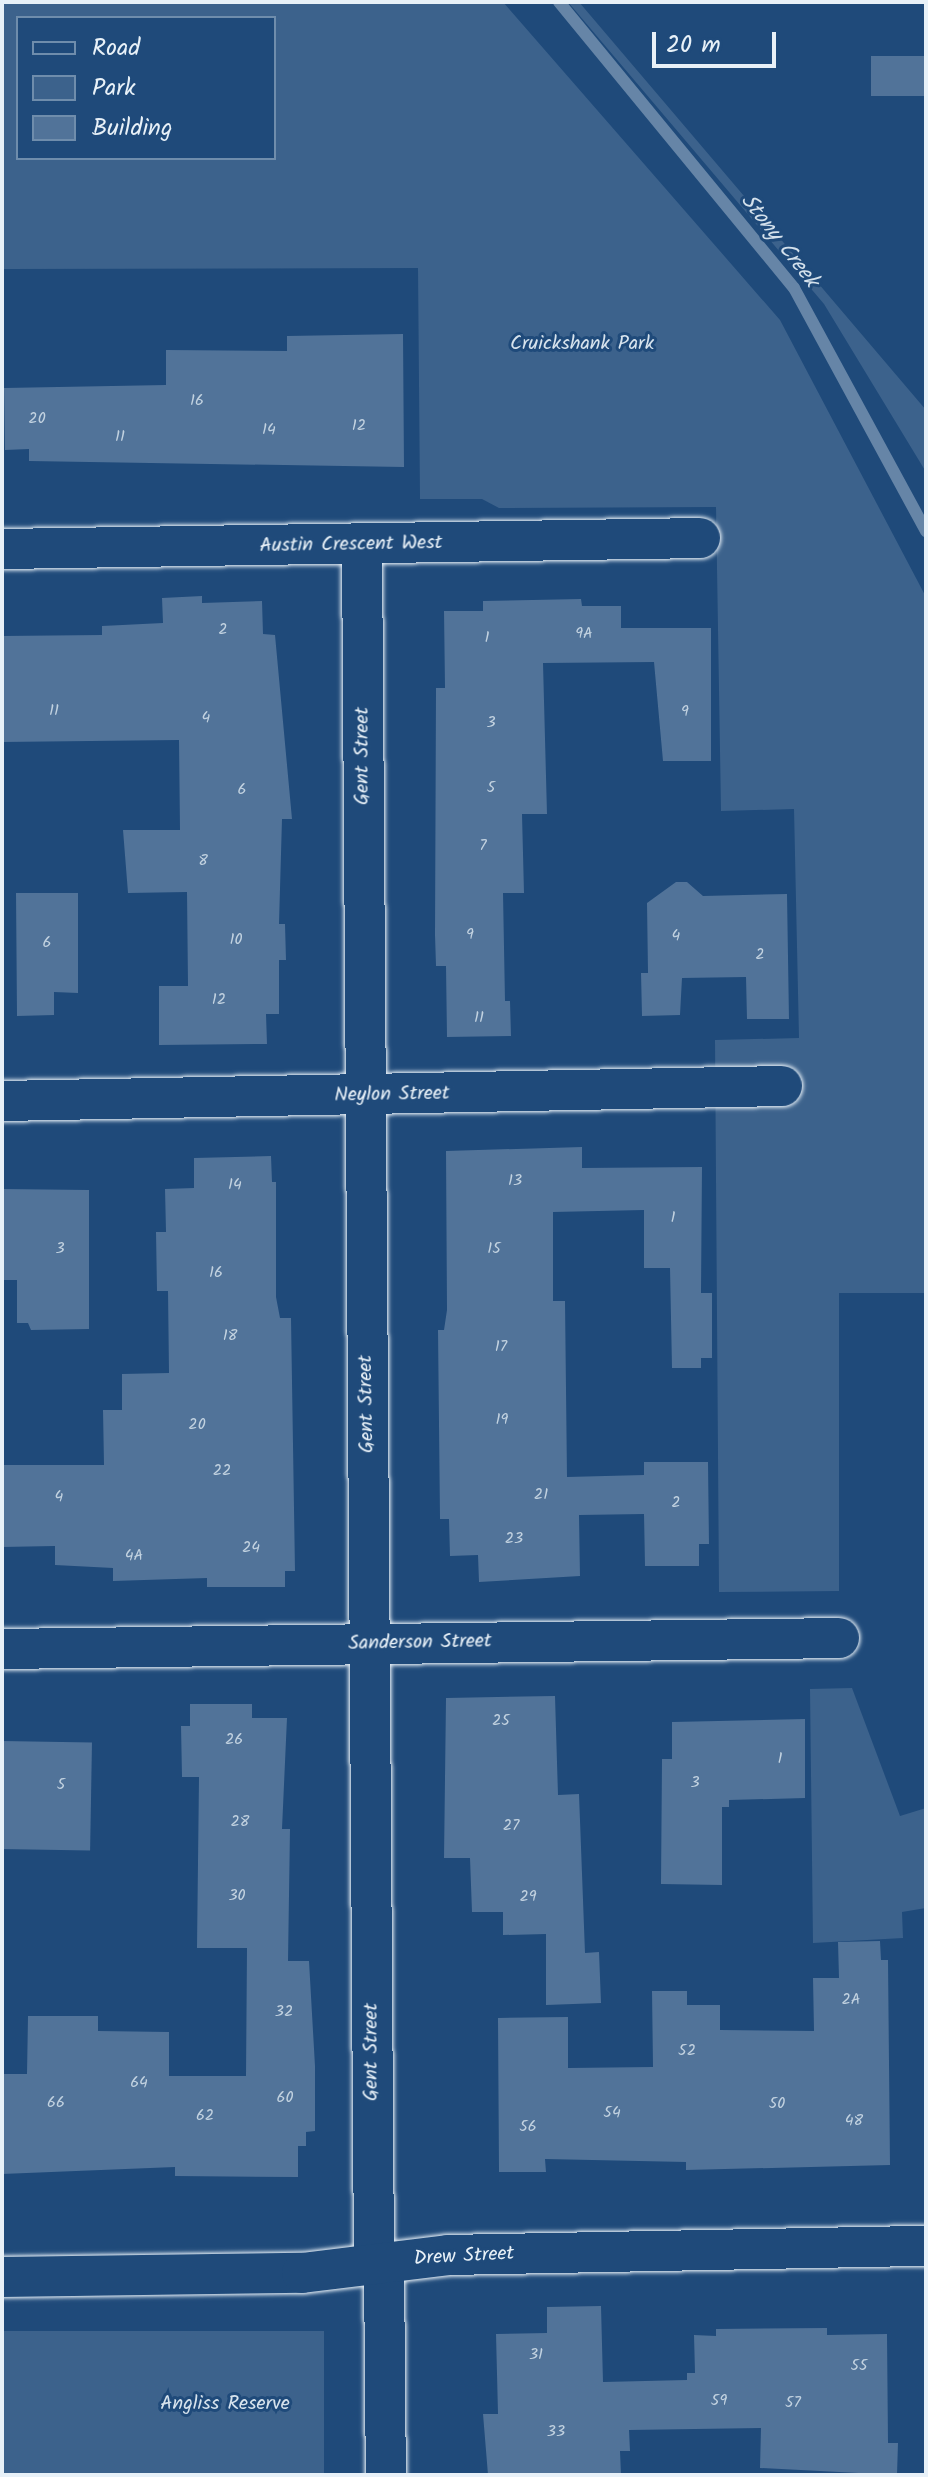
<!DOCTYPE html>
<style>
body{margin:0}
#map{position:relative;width:928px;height:2477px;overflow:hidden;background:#1f4a7a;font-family:Kalam,sans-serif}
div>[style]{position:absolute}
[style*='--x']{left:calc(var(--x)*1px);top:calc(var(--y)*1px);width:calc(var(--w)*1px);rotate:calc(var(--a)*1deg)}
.green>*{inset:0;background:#3c628c;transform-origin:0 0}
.stream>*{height:12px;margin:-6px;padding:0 6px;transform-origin:6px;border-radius:6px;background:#6685a7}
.building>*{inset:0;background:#517399;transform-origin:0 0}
.roads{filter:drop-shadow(0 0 2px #e8f1f8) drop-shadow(0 0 2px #e8f1f8)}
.street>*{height:40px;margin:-20px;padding:0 20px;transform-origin:20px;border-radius:20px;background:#1f4a7a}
span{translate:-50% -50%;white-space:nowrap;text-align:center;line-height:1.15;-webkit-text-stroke:6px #1f4a7a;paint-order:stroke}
.number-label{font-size:16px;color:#c2d2e0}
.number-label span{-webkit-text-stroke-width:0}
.park-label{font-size:20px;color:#d7e3ed}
.street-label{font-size:20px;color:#e8f1f8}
.water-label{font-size:22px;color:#d4e1ec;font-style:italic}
.frame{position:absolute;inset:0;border:4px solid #e8f1f8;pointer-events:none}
.legend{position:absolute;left:16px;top:16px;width:260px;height:144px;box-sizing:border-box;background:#1f4a7a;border:2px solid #6f8dac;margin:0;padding:10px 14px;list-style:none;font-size:24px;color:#e8f1f8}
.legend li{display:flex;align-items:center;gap:16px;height:40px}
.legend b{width:40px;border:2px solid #6f8dac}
.scale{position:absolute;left:652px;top:32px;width:124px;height:36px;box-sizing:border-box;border:4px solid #e8f1f8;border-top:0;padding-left:10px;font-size:24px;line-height:28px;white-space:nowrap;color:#e8f1f8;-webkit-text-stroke:6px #1f4a7a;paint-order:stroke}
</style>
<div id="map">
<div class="green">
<div style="clip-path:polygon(evenodd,2px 2px,503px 2px,780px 320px,926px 597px,926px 1293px,839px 1293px,839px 1591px,719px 1592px,715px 1040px,799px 1038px,794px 809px,721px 811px,716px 507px,499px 508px,482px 499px,420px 499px,418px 268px,2px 269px,2px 2px,18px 18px,274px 18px,274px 158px,18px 158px,18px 18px)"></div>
<div style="clip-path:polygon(568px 2px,579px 2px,926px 410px,926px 472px,824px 304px)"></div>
<div style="clip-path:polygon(852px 1688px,900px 1816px,926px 1808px,926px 1908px,902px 1912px,903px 1938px,813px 1943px,810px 1689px)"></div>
<div style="left:324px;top:2331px;width:144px;height:322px;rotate:90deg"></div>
</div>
<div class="stream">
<div style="--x:559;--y:2;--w:370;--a:50.6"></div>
<div style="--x:794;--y:288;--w:277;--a:61.5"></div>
</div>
<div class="building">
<div style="left:926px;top:56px;width:40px;height:55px;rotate:90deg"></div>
<div style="clip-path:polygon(403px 334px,404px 467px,29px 461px,29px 449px,5px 450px,4px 388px,166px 385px,166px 350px,287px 351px,287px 336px)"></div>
<div style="clip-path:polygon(202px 596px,202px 603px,262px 601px,263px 634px,275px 635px,292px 819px,282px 819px,279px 924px,285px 924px,286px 960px,279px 960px,279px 1014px,266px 1014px,267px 1044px,159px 1045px,159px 986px,188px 986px,187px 892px,128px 893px,123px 830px,180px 830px,179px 740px,2px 742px,2px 636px,102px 635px,102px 626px,163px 623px,162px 598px)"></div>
<div style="clip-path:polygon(581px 599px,582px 606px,621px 606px,621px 628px,711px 628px,711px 761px,663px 761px,654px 662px,543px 663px,547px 814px,522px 814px,524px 893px,503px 893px,505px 1001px,510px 1001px,511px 1036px,447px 1037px,446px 966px,436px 966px,435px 935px,436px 688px,445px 688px,444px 611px,483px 611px,483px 601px)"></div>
<div style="clip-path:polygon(676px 882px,687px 882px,703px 896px,787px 894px,789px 1019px,747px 1019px,746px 977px,682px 978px,680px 1015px,642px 1016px,641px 973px,648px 973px,647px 903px)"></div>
<div style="clip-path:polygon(16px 893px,78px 893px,78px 993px,54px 992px,54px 1015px,17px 1016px)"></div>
<div style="clip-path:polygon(582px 1147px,582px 1168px,702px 1167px,701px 1293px,712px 1293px,712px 1358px,701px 1358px,701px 1368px,672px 1368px,670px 1268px,644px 1268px,644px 1210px,553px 1212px,553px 1301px,565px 1301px,567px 1477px,644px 1475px,644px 1462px,708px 1462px,709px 1544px,699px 1544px,699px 1566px,645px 1566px,644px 1514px,579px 1515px,580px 1576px,479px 1582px,478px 1555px,450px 1556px,449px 1519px,440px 1519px,438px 1330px,444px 1330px,447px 1310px,446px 1151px)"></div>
<div style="clip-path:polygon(271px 1156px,272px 1182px,276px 1182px,276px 1297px,280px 1318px,291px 1318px,295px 1571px,285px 1571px,285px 1587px,207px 1587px,207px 1578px,113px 1581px,113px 1568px,55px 1565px,55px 1546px,2px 1547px,2px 1465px,104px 1465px,103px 1410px,122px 1410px,122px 1374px,169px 1373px,168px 1291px,157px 1291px,156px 1232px,166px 1232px,165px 1189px,194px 1188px,194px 1158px)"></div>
<div style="clip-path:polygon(2px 1189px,89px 1190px,89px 1329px,31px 1330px,28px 1323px,17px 1323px,17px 1280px,2px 1280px)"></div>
<div style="clip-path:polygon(555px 1696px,558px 1795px,579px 1794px,585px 1953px,599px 1952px,601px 2003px,546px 2005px,546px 1934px,503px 1935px,503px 1912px,472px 1912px,470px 1858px,444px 1858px,446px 1698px)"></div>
<div style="clip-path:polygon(190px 1704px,252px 1704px,252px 1718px,287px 1718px,282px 1829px,290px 1829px,288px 1961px,309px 1961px,315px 2066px,315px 2131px,306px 2132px,306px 2146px,298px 2146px,298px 2177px,175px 2176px,175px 2167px,2px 2174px,2px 2074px,27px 2074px,28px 2016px,98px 2016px,98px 2031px,169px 2032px,169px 2076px,246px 2076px,247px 1948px,197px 1948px,199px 1777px,182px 1777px,181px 1726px,190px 1726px)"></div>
<div style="clip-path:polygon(805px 1719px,805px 1798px,729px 1800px,729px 1807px,722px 1807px,722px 1885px,661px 1884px,662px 1759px,672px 1759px,672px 1722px)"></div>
<div style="left:2px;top:1741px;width:90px;height:108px;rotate:1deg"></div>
<div style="clip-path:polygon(880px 1941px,881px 1960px,888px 1960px,890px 2165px,686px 2170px,686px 2162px,545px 2159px,546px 2172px,499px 2172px,498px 2018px,568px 2017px,568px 2068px,653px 2067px,652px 1991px,687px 1991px,687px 2005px,720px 2005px,720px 2030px,814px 2031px,813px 1978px,839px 1978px,838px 1942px)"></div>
<div style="clip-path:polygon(601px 2306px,603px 2382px,687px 2380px,687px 2373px,695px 2373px,694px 2335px,716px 2336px,716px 2329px,827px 2328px,827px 2335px,887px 2334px,888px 2443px,898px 2443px,897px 2475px,760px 2468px,761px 2428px,629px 2430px,630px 2451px,620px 2451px,621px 2475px,488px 2475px,483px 2414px,498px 2414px,496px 2334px,547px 2333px,547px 2307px)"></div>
</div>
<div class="roads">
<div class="street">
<div style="--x:362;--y:545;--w:1719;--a:89.6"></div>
<div style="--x:2;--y:549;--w:698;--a:-0.9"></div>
<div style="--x:2;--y:1101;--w:780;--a:-1.1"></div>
<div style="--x:2;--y:1649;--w:837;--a:-0.75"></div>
<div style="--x:384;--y:2263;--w:212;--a:89.5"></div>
<div style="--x:2;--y:2277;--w:300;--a:-0.8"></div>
<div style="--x:302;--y:2273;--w:147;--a:-7"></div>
<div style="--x:448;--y:2255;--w:478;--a:-1.1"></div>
</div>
</div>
<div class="number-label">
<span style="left:197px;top:401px">16</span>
<span style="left:37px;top:419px">20</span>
<span style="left:359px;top:426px">12</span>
<span style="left:269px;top:430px">14</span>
<span style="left:120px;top:437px">11</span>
<span style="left:223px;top:630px">2</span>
<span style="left:584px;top:634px">9A</span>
<span style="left:487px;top:638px">1</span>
<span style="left:54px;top:711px">11</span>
<span style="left:685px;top:712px">9</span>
<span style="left:206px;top:718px">4</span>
<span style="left:491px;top:723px">3</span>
<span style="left:491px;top:788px">5</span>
<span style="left:242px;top:790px">6</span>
<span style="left:483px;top:846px">7</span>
<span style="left:203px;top:861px">8</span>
<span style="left:470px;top:935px">9</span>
<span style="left:676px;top:936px">4</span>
<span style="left:236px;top:940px">10</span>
<span style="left:47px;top:943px">6</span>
<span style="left:760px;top:955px">2</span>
<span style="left:219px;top:1000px">12</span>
<span style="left:479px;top:1018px">11</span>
<span style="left:515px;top:1181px">13</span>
<span style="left:235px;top:1185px">14</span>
<span style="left:673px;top:1218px">1</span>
<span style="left:60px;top:1249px">3</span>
<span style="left:494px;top:1249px">15</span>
<span style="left:216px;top:1273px">16</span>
<span style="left:230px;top:1336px">18</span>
<span style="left:501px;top:1347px">17</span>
<span style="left:502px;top:1420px">19</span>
<span style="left:197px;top:1425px">20</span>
<span style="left:222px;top:1471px">22</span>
<span style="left:541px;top:1495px">21</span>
<span style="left:59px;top:1497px">4</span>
<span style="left:676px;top:1503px">2</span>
<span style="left:514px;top:1539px">23</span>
<span style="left:251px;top:1548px">24</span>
<span style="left:134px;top:1556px">4A</span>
<span style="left:501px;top:1721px">25</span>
<span style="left:234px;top:1740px">26</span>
<span style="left:780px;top:1759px">1</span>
<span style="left:695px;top:1783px">3</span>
<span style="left:61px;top:1785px">5</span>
<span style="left:240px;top:1822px">28</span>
<span style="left:511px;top:1826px">27</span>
<span style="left:237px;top:1896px">30</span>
<span style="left:528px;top:1897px">29</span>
<span style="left:851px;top:2000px">2A</span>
<span style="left:284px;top:2012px">32</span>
<span style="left:687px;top:2051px">52</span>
<span style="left:139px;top:2083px">64</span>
<span style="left:285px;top:2098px">60</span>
<span style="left:56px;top:2103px">66</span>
<span style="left:777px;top:2104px">50</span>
<span style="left:612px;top:2113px">54</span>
<span style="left:205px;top:2116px">62</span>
<span style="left:854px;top:2121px">48</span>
<span style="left:528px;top:2127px">56</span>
<span style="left:536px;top:2355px">31</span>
<span style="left:859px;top:2366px">55</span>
<span style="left:719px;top:2401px">59</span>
<span style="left:793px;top:2403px">57</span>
<span style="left:556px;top:2432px">33</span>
</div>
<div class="park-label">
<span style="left:582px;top:344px">Cruickshank Park</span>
<span style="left:225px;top:2404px">Angliss Reserve</span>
</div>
<div class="street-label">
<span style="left:351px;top:545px;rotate:-1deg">Austin Crescent West</span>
<span style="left:363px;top:756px;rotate:-90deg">Gent Street</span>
<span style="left:392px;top:1095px;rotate:-1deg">Neylon Street</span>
<span style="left:367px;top:1404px;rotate:-91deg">Gent Street</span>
<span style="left:420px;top:1643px;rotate:-1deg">Sanderson Street</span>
<span style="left:372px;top:2052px;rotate:-90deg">Gent Street</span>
<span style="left:464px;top:2257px;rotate:-3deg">Drew Street</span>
</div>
<div class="water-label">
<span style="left:779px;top:241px;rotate:52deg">Stony Creek</span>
</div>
<div class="frame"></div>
<ul class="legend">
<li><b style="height:10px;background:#1f4a7a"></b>Road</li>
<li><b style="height:22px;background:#3c628c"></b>Park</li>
<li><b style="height:22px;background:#517399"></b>Building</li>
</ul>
<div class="scale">20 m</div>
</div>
